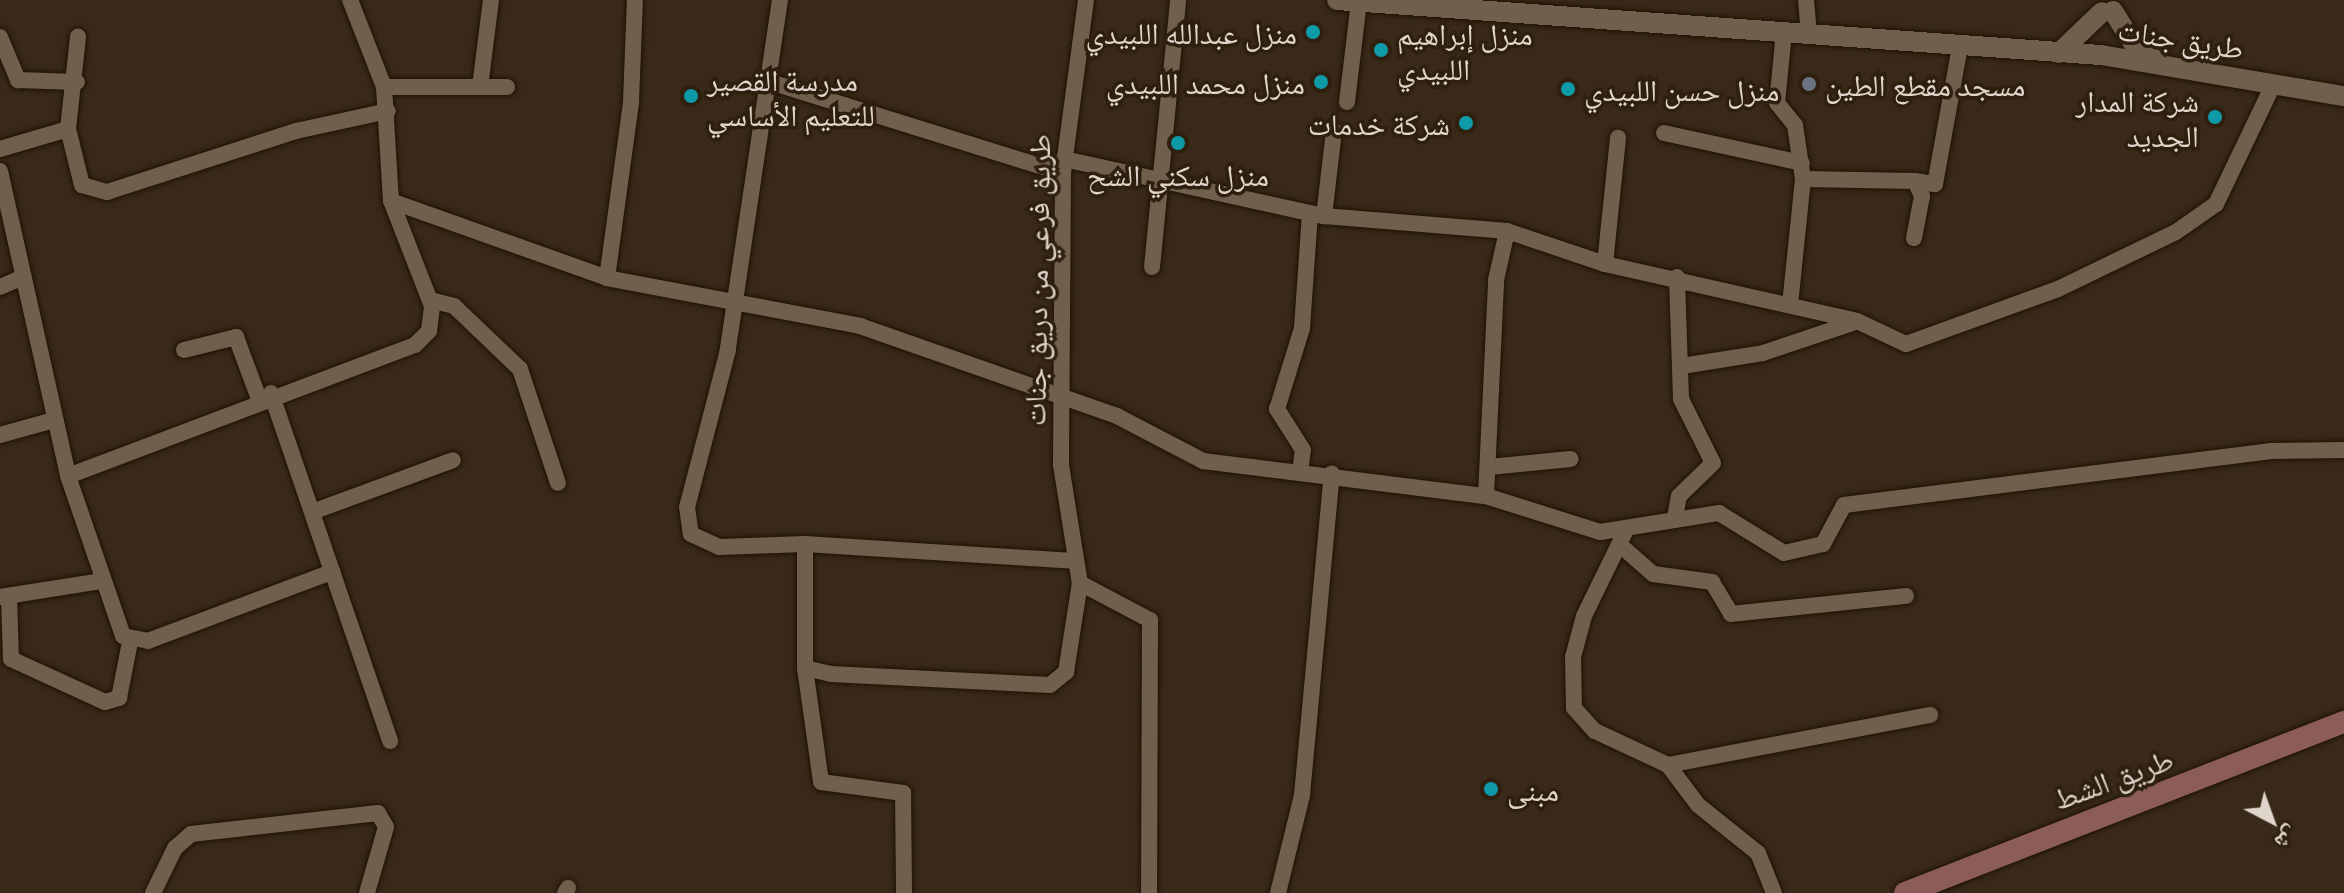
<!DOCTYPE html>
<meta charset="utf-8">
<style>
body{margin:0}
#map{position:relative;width:2344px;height:893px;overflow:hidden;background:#382918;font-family:"Exo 2","Noto Naskh Arabic",sans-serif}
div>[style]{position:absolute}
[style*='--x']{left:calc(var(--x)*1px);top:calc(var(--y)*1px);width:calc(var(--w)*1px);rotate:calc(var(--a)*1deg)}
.roads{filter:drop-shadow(0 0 2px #1f1203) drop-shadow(0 0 2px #1f1203)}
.minor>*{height:16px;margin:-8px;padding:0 8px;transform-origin:8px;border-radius:8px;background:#705f4d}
.tertiary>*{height:20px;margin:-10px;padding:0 10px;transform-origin:10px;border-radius:10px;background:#705f4d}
.secondary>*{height:22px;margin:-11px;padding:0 11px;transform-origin:11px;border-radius:11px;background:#8b5c5a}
.dots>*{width:22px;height:22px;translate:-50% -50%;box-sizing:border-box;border:4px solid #2e1f0f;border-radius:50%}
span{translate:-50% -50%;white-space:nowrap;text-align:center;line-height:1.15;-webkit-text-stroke:7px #2e1f0f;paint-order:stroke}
.poi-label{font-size:30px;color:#dfd5cb}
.right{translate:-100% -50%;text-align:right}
.left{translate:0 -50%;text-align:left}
.street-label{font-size:30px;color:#dfd5cb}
.north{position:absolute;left:2232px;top:781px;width:80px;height:80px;-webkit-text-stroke:6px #2e1f0f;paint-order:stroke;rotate:139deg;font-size:22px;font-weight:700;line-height:32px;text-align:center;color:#dfd5cb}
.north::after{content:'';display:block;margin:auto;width:28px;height:36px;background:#dfd5cb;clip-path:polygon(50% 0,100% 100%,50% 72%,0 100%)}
</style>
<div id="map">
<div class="roads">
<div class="minor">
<div style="--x:780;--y:0;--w:354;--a:98.5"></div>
<div style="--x:728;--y:350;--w:162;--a:104.6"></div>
<div style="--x:687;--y:507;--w:27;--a:82"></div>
<div style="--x:691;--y:534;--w:31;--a:25"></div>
<div style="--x:719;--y:547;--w:86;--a:-2"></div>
<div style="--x:805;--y:544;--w:269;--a:3.6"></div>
<div style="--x:1086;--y:0;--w:175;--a:97.6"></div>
<div style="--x:1063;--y:173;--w:292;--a:90.4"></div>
<div style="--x:1061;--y:465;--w:120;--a:80.9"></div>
<div style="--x:1080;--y:583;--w:79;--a:27.9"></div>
<div style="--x:1150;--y:620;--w:273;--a:90.2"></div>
<div style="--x:1806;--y:0;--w:34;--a:85"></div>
<div style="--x:1784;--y:32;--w:71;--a:95.6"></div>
<div style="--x:1777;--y:103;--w:28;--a:51"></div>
<div style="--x:1795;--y:125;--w:55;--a:81.6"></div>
<div style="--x:1803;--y:179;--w:127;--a:95.9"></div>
<div style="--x:0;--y:37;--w:47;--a:67.3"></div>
<div style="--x:18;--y:80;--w:59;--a:1.9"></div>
<div style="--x:767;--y:81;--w:310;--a:17.3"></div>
<div style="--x:384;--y:87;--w:123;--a:0"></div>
<div style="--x:480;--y:87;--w:88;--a:-82.8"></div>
<div style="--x:1347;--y:102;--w:101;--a:-83.2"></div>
<div style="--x:68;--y:129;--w:93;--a:-83.8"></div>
<div style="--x:1664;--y:133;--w:141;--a:12.3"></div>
<div style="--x:0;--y:149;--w:71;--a:-16.4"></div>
<div style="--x:68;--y:129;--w:58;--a:76"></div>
<div style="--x:82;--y:185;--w:26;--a:16"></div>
<div style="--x:107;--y:192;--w:199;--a:-17.9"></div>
<div style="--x:296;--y:131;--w:94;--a:-12.3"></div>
<div style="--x:1064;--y:159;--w:266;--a:12.4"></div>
<div style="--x:1324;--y:216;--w:184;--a:4.7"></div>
<div style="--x:1507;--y:231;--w:103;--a:18.6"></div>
<div style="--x:1605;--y:264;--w:258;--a:12.7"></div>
<div style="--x:1857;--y:321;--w:54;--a:25.1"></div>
<div style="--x:1906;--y:344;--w:162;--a:-19.9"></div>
<div style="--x:2058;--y:289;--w:131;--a:-25.8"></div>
<div style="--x:2176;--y:232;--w:49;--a:-35"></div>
<div style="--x:2216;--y:204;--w:134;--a:-64.4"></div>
<div style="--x:0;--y:171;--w:312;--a:77.4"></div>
<div style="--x:68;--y:476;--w:169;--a:71"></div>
<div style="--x:123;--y:636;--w:25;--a:11"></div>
<div style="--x:148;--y:641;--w:197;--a:-20.6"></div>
<div style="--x:1803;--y:179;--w:112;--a:1"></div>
<div style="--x:1915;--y:181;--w:17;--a:65"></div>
<div style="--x:1922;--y:196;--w:43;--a:100.8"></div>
<div style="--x:1915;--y:181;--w:20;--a:9"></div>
<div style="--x:1935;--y:184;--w:139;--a:-79.7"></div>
<div style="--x:391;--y:201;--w:229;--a:19.6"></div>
<div style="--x:607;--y:278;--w:258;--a:10.7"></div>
<div style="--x:860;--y:326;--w:272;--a:19.3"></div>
<div style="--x:1117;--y:416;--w:97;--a:27.6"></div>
<div style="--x:1203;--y:461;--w:285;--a:7.1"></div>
<div style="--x:1486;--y:496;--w:120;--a:17.5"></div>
<div style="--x:1600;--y:532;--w:121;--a:-9.1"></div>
<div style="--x:1719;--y:513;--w:76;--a:31.6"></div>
<div style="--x:1784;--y:553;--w:40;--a:-13"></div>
<div style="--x:1823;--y:544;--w:44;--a:-61.7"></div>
<div style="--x:1844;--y:505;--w:429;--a:-7.2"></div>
<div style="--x:2270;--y:451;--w:74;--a:-0.8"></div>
<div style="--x:1324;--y:216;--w:86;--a:-83.3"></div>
<div style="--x:1605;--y:264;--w:127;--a:-84.1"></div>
<div style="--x:1152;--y:267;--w:268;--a:-84.4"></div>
<div style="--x:607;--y:278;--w:178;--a:-82.2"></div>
<div style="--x:631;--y:102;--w:102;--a:-87.8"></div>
<div style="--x:0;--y:287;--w:25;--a:-23"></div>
<div style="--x:430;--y:300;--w:25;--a:14"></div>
<div style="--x:454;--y:306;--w:91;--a:43.7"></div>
<div style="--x:520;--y:369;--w:120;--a:71.6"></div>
<div style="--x:184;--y:350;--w:54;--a:-14"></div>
<div style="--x:236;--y:337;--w:66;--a:69.6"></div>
<div style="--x:1682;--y:366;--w:82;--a:-9.1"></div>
<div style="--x:1763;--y:353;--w:97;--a:-18.6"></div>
<div style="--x:271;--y:393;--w:368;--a:71.1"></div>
<div style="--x:0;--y:435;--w:56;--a:-15.5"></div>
<div style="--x:1489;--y:467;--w:82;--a:-5.6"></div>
<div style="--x:1300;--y:473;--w:23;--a:-83"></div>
<div style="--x:1303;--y:450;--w:49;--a:-122.4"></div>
<div style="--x:1277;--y:409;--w:85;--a:-72.8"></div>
<div style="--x:1302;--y:328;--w:115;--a:-86"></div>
<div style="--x:68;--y:476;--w:371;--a:-20.7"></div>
<div style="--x:415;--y:345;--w:20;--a:-45"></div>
<div style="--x:429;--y:331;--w:25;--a:-83"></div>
<div style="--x:432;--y:306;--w:113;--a:-111.3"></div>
<div style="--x:391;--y:201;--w:114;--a:-93.5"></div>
<div style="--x:384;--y:87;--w:93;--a:-111.3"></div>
<div style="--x:1486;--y:496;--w:216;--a:-87.3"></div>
<div style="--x:1496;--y:280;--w:50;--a:-77.3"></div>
<div style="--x:312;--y:512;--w:150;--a:-20.2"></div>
<div style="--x:1675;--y:518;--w:22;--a:-80"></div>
<div style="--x:1679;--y:496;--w:47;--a:-44.1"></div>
<div style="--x:1713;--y:463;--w:72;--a:-116.6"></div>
<div style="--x:1681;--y:399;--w:122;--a:-91.9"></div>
<div style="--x:1625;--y:532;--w:93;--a:116"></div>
<div style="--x:1584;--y:616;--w:42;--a:105"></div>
<div style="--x:1573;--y:657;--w:51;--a:88.9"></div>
<div style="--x:1574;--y:708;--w:31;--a:48"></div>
<div style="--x:1595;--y:731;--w:81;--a:25"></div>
<div style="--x:1668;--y:765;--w:50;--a:53.1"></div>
<div style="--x:1698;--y:805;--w:77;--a:38.7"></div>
<div style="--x:1758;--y:853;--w:43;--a:68.2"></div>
<div style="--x:805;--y:544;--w:124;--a:90"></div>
<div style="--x:805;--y:668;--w:27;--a:13"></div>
<div style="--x:831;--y:674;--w:219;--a:2.9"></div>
<div style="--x:1050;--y:685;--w:21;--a:-39"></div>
<div style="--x:1066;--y:672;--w:90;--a:-81.1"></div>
<div style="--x:1620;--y:545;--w:44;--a:41.3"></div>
<div style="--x:1653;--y:574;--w:60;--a:7.7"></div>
<div style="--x:1712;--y:582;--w:37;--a:59"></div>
<div style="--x:1731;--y:614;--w:176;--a:-5.9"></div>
<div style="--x:9;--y:596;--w:63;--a:88.2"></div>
<div style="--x:11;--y:659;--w:103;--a:24.6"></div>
<div style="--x:105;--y:702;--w:15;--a:-16"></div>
<div style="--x:119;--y:698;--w:57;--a:-78.9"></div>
<div style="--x:0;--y:597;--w:102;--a:-9"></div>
<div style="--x:805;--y:668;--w:115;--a:82"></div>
<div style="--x:821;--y:782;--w:83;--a:7.6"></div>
<div style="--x:903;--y:793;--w:100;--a:89.4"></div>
<div style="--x:1668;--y:765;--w:267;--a:-10.8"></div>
<div style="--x:153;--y:893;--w:50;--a:-63.9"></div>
<div style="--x:175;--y:848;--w:21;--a:-41"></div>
<div style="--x:191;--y:834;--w:188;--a:-6.4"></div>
<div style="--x:378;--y:813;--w:16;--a:60"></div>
<div style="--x:386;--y:827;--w:69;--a:106.1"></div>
<div style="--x:565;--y:893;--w:6;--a:-59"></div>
<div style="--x:1278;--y:893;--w:101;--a:-76.2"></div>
<div style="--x:1302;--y:795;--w:323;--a:-84.7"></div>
</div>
<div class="tertiary">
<div style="--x:1337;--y:0;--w:766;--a:4.12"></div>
<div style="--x:2101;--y:55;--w:246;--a:9.6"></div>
<div style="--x:2113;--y:11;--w:39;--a:58"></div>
<div style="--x:2134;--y:44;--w:31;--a:36"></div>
<div style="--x:2059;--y:53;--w:59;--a:-43.6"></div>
</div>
<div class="secondary">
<div style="--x:1905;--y:893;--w:471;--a:-21.3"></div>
</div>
</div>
<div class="dots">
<div style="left:1313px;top:32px;background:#0f9aa8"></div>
<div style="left:1381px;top:50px;background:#0f9aa8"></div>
<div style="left:1321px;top:82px;background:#0f9aa8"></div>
<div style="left:1809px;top:84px;background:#6b7280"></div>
<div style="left:1568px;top:89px;background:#0f9aa8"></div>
<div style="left:691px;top:96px;background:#0f9aa8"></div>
<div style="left:2215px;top:117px;background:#0f9aa8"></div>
<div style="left:1466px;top:123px;background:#0f9aa8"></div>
<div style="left:1178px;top:143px;background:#0f9aa8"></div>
<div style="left:1491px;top:789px;background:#0f9aa8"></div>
</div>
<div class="poi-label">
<span class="right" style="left:1297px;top:32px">منزل عبدالله اللبيدي</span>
<span class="left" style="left:1397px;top:50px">منزل إبراهيم<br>اللبيدي</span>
<span class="left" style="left:707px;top:96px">مدرسة القصير<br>للتعليم الأساسي</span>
<span class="right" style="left:1305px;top:82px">منزل محمد اللبيدي</span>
<span class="left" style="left:1825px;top:84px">مسجد مقطع الطين</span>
<span class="left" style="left:1584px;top:89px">منزل حسن اللبيدي</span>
<span class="right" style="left:2199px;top:117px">شركة المدار<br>الجديد</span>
<span class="right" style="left:1450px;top:123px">شركة خدمات</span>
<span style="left:1178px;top:174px">منزل سكني الشح</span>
<span class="left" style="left:1507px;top:789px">مبنى</span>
</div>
<div class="street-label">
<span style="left:2181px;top:38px;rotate:9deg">طريق جنات</span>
<span style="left:1036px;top:280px;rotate:-89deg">طريق فرعي من دريق جنات</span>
<span style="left:2113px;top:778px;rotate:-20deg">طريق الشط</span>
</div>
<div class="north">ش</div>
</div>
